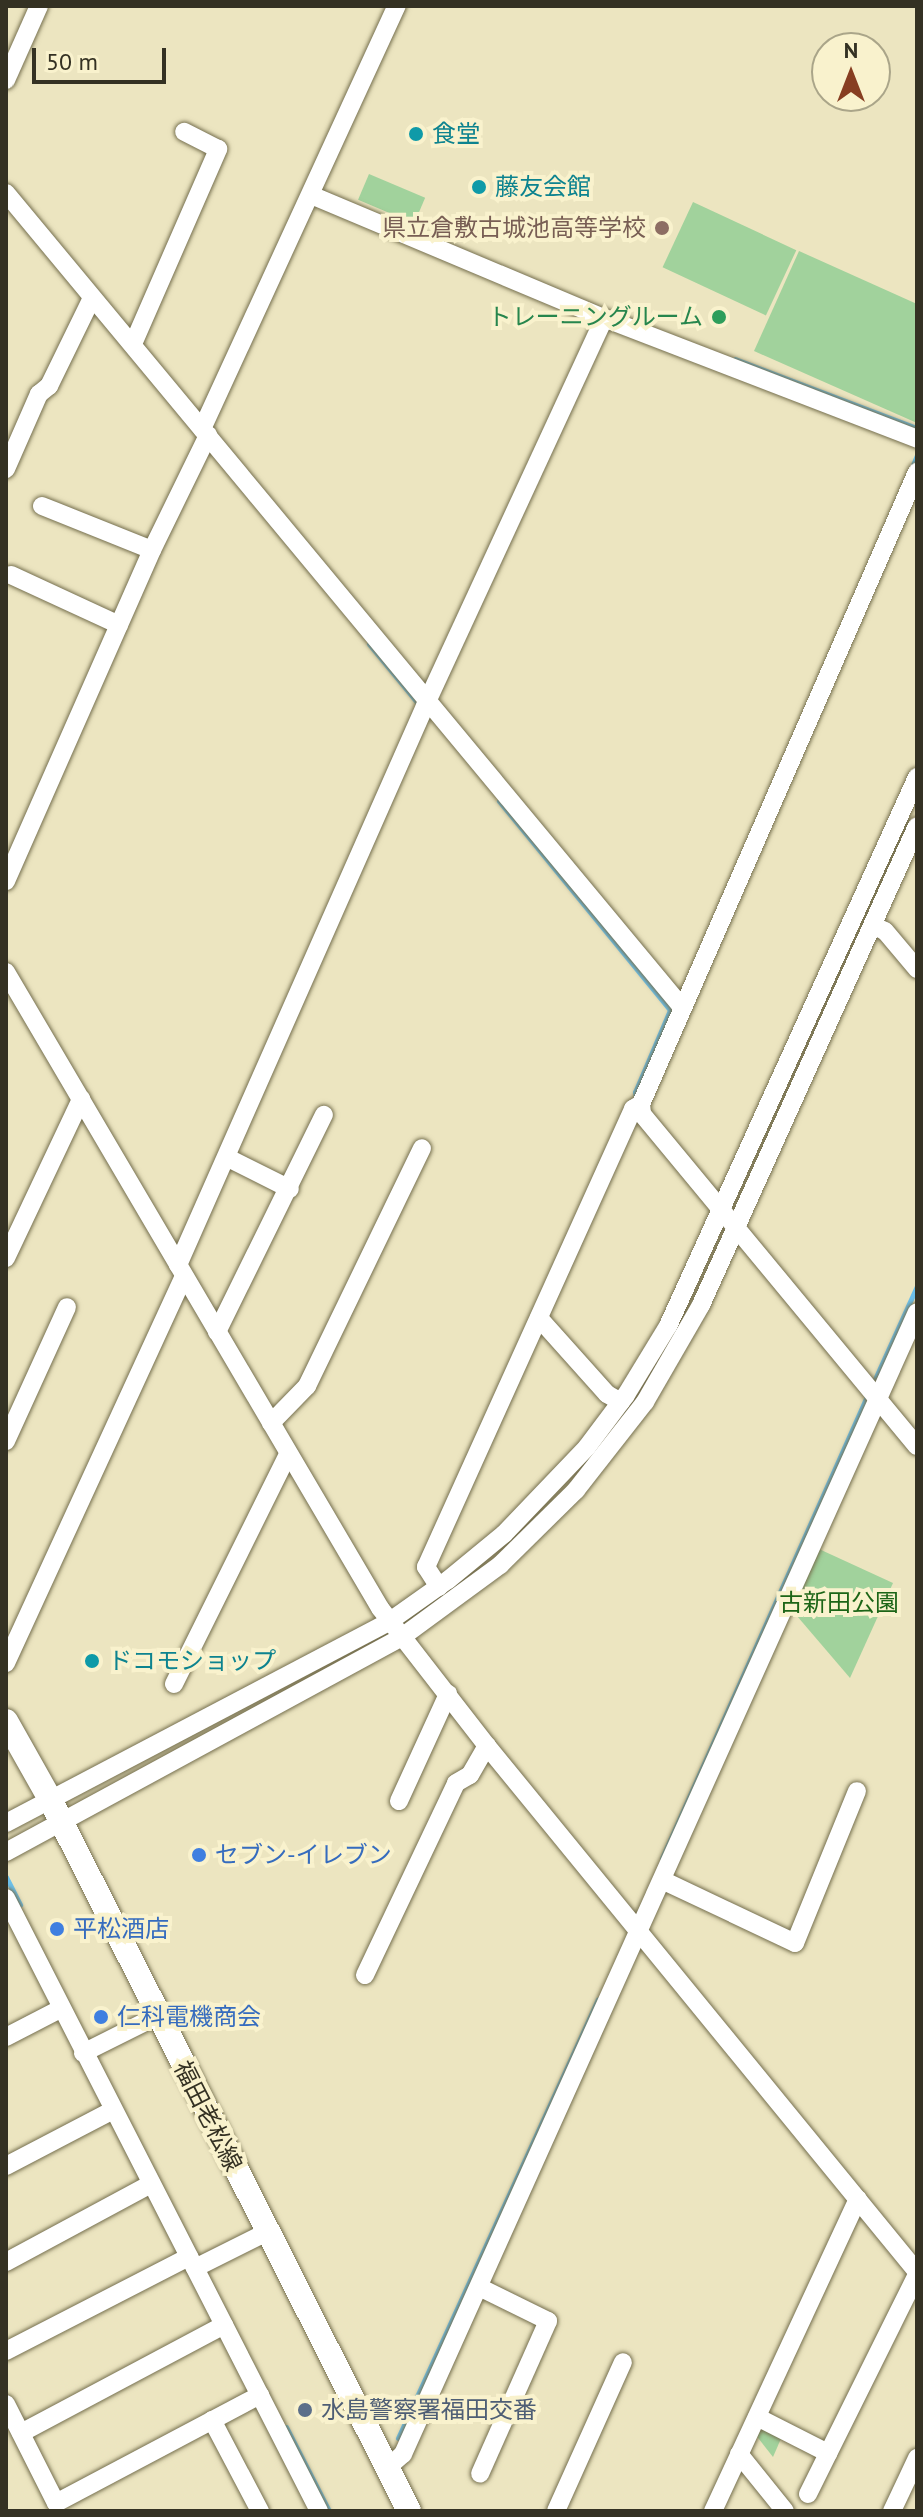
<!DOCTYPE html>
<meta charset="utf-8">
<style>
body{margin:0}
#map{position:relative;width:923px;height:2517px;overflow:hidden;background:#ece5c0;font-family:"PT Sans","Noto Sans JP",sans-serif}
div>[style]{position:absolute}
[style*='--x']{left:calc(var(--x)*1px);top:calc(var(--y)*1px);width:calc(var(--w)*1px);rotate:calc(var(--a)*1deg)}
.green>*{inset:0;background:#a1d29c;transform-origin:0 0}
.stream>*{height:5px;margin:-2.5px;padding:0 2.5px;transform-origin:2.5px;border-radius:2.5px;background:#6cc0ea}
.roads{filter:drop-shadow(0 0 2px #756f4e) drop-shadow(0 0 2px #756f4e)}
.minor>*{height:18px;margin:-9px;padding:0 9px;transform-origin:9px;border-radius:9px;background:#fff}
.major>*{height:24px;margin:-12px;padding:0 12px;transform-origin:12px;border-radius:12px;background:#fff}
.dots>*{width:22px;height:22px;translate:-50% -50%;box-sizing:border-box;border:4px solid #f9f2cd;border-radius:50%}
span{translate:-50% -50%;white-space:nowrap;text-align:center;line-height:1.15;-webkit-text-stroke:8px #f9f2cd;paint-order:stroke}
.culture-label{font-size:24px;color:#0d838f}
.left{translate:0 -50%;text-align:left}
.education-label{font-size:24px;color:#785e54}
.right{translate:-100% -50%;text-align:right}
.leisure-label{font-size:24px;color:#27864d}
.park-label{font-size:24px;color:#1c6517}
.shop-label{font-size:24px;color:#366cbe}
.street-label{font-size:24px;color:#343123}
.service-label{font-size:24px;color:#4e5e75}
.frame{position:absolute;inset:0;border:8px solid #343123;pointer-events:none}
.north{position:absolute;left:811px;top:32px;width:80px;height:80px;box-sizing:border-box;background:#f9f2cd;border:2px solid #aaa589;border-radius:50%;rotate:0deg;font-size:22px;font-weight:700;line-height:32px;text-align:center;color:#343123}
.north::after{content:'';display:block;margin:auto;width:28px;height:36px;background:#873e21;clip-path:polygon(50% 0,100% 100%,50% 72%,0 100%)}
.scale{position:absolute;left:32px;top:48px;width:134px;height:36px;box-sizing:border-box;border:4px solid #343123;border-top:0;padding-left:10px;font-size:24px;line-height:28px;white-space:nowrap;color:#343123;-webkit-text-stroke:6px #f9f2cd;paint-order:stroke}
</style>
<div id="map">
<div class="green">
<div style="left:369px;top:174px;width:61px;height:28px;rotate:23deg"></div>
<div style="left:693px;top:202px;width:114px;height:72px;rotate:25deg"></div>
<div style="clip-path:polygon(799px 251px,917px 304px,917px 423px,754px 351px)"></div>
<div style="clip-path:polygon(819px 1549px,893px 1583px,850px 1678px,791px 1609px)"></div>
<div style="clip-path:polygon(760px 2423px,783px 2434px,773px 2457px,755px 2434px)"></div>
</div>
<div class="stream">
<div style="--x:735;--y:359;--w:195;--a:20.8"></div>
<div style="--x:916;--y:468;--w:4;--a:-135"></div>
<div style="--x:913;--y:465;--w:11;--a:-68"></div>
<div style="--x:369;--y:644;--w:82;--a:50.5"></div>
<div style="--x:499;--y:801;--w:270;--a:50.7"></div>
<div style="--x:670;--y:1010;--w:89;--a:113.1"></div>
<div style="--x:635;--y:1092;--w:6;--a:81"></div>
<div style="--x:875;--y:1379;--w:102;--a:-65.7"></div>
<div style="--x:662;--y:1858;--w:505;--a:-66.07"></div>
<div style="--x:6;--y:1877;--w:31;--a:63"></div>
<div style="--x:286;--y:2427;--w:94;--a:62.9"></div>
<div style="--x:398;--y:2438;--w:482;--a:-65.5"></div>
</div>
<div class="roads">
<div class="minor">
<div style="--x:6;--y:80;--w:81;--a:-66"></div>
<div style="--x:6;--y:193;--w:1057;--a:50.3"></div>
<div style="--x:311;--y:195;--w:318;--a:22.8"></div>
<div style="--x:604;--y:318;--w:336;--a:21.1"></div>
<div style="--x:133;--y:344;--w:213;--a:-66.4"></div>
<div style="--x:218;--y:149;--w:38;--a:-153"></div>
<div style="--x:202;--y:429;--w:466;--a:-65.3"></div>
<div style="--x:6;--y:469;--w:82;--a:-66.3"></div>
<div style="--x:39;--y:394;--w:13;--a:-39"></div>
<div style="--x:49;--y:386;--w:98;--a:-64"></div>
<div style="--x:42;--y:506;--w:118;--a:21.8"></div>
<div style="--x:11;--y:575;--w:119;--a:24.8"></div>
<div style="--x:6;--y:881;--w:362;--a:-66.2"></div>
<div style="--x:152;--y:550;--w:128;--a:-64"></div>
<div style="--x:873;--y:925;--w:13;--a:27"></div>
<div style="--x:885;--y:931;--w:50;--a:49.9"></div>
<div style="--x:6;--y:972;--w:738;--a:59.54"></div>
<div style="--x:380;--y:1608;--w:175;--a:52.2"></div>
<div style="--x:487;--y:1746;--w:679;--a:50.73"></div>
<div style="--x:641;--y:1104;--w:10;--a:84"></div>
<div style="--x:642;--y:1114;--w:431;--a:50.4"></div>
<div style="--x:228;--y:1158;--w:69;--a:26.6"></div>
<div style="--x:6;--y:1258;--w:176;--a:-64.7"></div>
<div style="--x:178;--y:1265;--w:611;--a:-66.16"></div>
<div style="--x:425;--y:706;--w:427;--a:-65.2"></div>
<div style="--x:539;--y:1318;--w:102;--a:48.2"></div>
<div style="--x:607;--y:1394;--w:16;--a:30"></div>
<div style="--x:217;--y:1332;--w:242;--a:-63.8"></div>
<div style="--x:271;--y:1423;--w:52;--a:-45.8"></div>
<div style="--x:307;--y:1386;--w:264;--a:-64.2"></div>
<div style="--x:6;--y:1441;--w:147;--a:-65.5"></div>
<div style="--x:439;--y:1587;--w:24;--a:-123"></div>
<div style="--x:426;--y:1567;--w:503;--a:-65.68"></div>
<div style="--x:633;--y:1109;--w:9;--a:-32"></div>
<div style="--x:641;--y:1104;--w:690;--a:-66.41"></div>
<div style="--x:6;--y:1663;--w:424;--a:-65.3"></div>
<div style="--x:174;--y:1684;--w:257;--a:-63.6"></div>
<div style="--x:399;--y:1801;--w:118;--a:-65.4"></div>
<div style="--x:6;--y:1823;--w:434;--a:-27.7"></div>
<div style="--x:390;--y:1621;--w:71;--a:-35.3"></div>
<div style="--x:448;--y:1580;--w:72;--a:-39.4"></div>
<div style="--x:504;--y:1534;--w:120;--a:-46.3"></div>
<div style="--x:587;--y:1447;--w:65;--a:-53.1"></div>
<div style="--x:626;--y:1395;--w:81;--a:-58.7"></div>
<div style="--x:668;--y:1326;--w:603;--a:-65.6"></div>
<div style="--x:6;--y:1852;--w:451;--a:-28.5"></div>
<div style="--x:402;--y:1637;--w:122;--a:-36.3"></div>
<div style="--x:500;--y:1565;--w:107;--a:-44.6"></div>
<div style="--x:576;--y:1490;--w:112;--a:-51.9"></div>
<div style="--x:645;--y:1402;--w:112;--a:-60"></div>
<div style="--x:701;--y:1305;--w:525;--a:-65.73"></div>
<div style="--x:662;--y:1880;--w:147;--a:25.3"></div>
<div style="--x:795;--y:1943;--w:164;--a:-67.8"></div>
<div style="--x:6;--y:1898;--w:688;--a:62.95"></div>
<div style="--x:365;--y:1975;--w:212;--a:-64.6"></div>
<div style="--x:456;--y:1783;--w:16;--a:-30"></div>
<div style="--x:470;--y:1775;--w:34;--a:-60"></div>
<div style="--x:6;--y:2037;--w:61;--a:-27.4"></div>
<div style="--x:83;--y:2053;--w:83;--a:-26.6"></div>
<div style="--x:6;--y:2166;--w:121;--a:-27.6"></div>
<div style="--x:6;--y:2262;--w:165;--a:-28.3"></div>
<div style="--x:195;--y:2268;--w:80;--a:-26.6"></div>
<div style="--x:479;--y:2287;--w:77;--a:26.2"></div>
<div style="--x:548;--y:2321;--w:167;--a:114"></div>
<div style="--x:6;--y:2351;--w:206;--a:-27.2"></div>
<div style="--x:6;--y:2404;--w:111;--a:63.2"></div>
<div style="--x:56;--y:2503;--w:231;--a:-27.9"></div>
<div style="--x:757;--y:2417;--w:80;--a:26.9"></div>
<div style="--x:212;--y:2420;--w:103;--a:62.2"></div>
<div style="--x:21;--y:2433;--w:230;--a:-28"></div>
<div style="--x:739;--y:2454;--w:73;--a:51.1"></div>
<div style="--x:387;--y:2468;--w:21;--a:-41"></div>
<div style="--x:403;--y:2454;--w:1252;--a:-65.77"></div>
<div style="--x:808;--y:2494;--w:246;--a:-63.6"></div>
<div style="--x:556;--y:2511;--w:163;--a:-65.8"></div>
<div style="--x:713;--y:2511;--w:344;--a:-65.1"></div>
<div style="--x:892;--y:2511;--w:59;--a:-64.7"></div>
</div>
<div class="major">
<div style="--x:6;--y:1721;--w:90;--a:60.6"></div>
<div style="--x:50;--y:1799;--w:797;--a:63.24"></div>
</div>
</div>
<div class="dots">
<div style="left:416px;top:134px;background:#0f9aa8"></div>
<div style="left:479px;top:187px;background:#0f9aa8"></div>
<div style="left:662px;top:228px;background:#8d6e63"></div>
<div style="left:719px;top:317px;background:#2e9e5b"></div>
<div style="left:92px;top:1661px;background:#0f9aa8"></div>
<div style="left:199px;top:1855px;background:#3f7fe0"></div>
<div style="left:57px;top:1929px;background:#3f7fe0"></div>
<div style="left:101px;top:2017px;background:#3f7fe0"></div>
<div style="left:305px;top:2410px;background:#5c6f8a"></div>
</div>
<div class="culture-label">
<span class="left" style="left:432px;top:134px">食堂</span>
<span class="left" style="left:495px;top:187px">藤友会館</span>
<span class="left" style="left:108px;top:1661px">ドコモショップ</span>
</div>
<div class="education-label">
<span class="right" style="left:646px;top:228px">県立倉敷古城池高等学校</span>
</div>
<div class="leisure-label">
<span class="right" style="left:703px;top:317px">トレーニングルーム</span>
</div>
<div class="park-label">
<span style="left:839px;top:1603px">古新田公園</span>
</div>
<div class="shop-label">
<span class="left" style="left:215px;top:1855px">セブン-イレブン</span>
<span class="left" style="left:73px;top:1929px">平松酒店</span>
<span class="left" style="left:117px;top:2017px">仁科電機商会</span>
</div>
<div class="street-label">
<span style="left:208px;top:2116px;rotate:63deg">福田老松線</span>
</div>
<div class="service-label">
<span class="left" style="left:321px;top:2410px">水島警察署福田交番</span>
</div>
<div class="frame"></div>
<div class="north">N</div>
<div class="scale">50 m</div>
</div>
